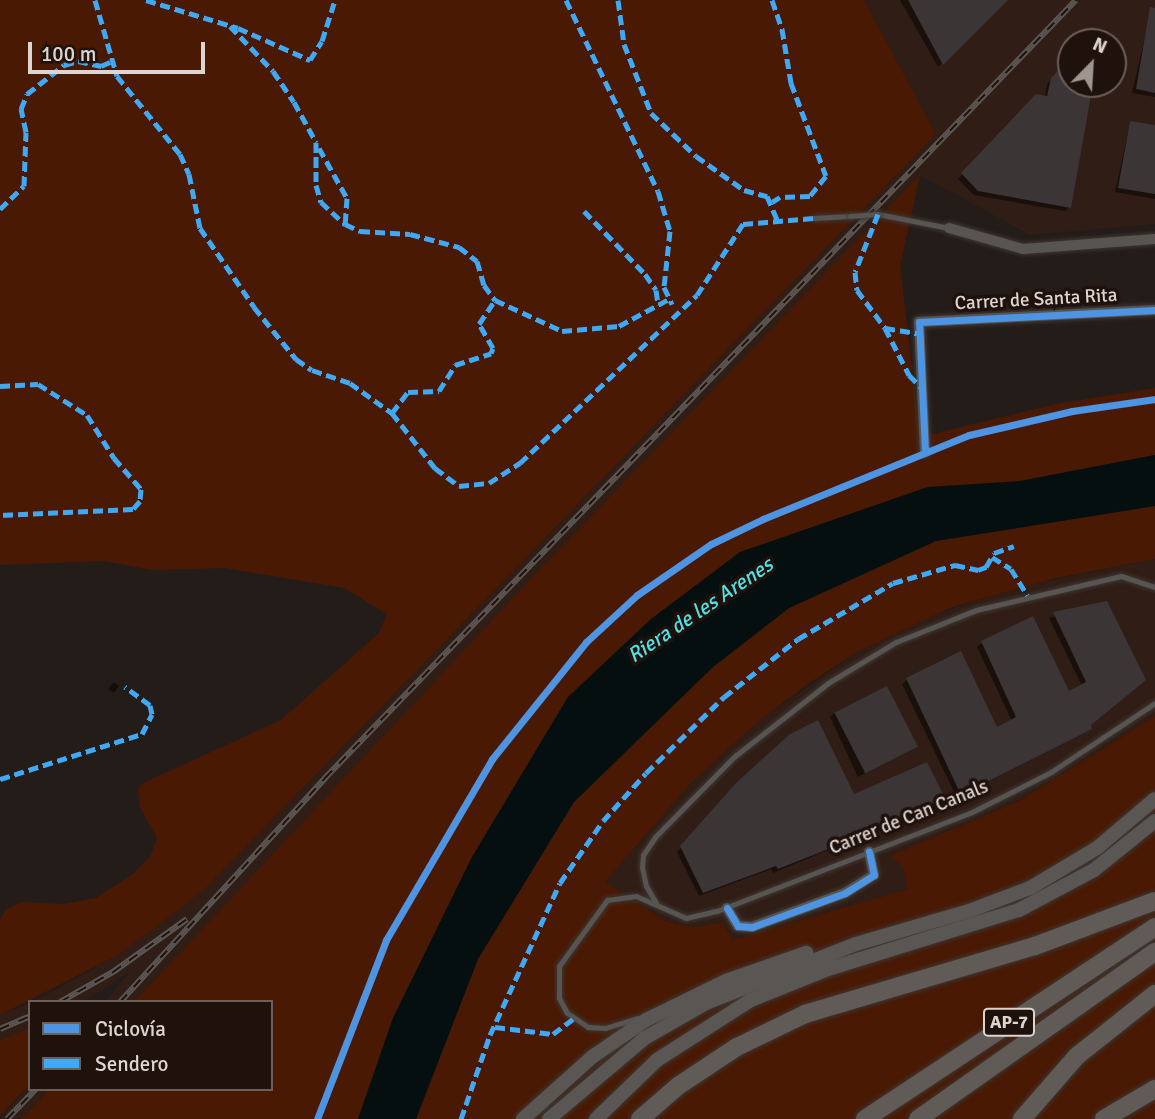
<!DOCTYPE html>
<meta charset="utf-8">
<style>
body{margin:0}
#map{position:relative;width:1155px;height:1119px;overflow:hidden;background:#241c19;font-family:Signika,sans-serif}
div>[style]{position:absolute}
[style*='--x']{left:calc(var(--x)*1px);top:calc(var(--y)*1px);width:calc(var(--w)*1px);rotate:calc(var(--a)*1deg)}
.built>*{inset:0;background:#301d15}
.green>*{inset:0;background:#4a1903}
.water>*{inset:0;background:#060f10}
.shadow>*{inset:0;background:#0007}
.building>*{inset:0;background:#3c3536;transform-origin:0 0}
.roads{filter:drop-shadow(0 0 2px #3d3733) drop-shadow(0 0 2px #3d3733)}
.lane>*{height:5px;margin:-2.5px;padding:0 2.5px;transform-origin:2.5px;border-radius:2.5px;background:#575452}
.street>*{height:10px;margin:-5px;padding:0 5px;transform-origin:5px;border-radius:5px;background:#575452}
.secondary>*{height:14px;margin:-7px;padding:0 7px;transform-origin:7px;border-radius:7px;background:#5a5654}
.highway>*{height:18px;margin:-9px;padding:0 9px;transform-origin:9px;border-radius:9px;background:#605b57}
.rail>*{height:6px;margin-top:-3px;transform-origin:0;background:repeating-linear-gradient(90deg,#1f110b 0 10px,#5b5754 0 20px);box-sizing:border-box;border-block:2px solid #5b5754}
.bridges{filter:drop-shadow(0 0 2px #3d3733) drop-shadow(0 0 2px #3d3733)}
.lane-bridge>*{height:5px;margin:-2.5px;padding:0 2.5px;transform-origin:2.5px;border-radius:2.5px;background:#575452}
.quiet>*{height:5px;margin-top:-2.5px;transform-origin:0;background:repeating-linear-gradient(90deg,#3fa9f5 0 10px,transparent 0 15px)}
.cycleway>*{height:7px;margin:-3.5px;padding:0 3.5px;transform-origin:3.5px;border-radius:3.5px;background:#4d94e3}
span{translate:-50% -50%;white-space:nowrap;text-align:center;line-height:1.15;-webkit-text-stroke:7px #1f110b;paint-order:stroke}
.shield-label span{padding:2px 5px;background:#1f110b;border:2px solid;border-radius:5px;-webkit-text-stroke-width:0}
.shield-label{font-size:18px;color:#dfd5d0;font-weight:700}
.street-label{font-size:19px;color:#dfd5d0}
.water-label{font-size:21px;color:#4ce4e7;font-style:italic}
.legend{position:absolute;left:28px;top:1000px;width:245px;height:91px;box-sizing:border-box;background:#1f110b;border:2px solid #6c5f5a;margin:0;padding:9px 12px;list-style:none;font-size:21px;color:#dfd5d0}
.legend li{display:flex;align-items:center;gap:14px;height:35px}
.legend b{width:35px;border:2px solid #6c5f5a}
.north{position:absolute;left:1057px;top:28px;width:70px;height:70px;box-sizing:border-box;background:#1f110b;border:2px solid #6c5f5a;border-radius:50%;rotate:24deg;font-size:19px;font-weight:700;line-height:28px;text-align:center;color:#dfd5d0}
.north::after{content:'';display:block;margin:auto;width:24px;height:32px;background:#9e9490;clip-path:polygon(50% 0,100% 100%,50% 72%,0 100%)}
.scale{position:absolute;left:28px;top:42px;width:177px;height:32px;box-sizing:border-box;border:4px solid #dfd5d0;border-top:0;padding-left:9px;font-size:21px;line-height:24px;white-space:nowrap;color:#dfd5d0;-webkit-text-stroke:5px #1f110b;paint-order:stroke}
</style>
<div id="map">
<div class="built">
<div style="clip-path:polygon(evenodd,864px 0,1155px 0,1155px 224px,1030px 235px,920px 175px,134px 1002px,104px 1002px,130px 972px,83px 1002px,33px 1002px,120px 954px,202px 892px,936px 134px,864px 0,1071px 42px,1113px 42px,1113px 84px,1071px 84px,1071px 42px)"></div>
<div style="clip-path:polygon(1155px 559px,1155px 716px,1017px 802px,892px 855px,903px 868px,908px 889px,732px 940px,723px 922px,695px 927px,667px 922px,605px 882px,691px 783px,759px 721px,857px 652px,909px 625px,1000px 591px)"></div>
<div style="clip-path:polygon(30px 1003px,30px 1028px,0 1040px,0 1015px)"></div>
<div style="clip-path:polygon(30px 1084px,30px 1089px,50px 1089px,22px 1119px,0 1119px)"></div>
</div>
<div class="green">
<div style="clip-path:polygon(0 0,864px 0,936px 134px,202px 892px,120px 954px,0 1015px,0 920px,5px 910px,21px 902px,63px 904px,96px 898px,133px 874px,151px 855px,157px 838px,140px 807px,138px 790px,143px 783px,281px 720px,379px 633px,387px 614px,344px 588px,225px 568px,153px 570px,103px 561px,0 565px)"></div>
<div style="clip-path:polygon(920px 175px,900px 266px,920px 437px,1056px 404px,1155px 388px,1155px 455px,1020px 481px,928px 487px,740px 552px,568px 697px,472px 857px,393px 1018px,358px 1119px,22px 1119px,50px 1089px,271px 1089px,271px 1002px,134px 1002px,528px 582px)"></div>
<div style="clip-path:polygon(1155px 506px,1155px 559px,1056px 578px,952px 607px,857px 652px,809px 683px,759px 721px,691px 783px,605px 882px,667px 922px,695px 927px,723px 922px,732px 940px,908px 889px,903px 868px,891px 855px,1017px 802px,1155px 716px,1155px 1119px,416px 1119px,478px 959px,574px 802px,713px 667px,789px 608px,936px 541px)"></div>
<div style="clip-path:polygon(30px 1028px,30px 1084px,0 1116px,0 1040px)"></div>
</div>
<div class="water">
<div style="clip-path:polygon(1155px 455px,1155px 506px,936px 541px,789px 608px,713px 667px,574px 802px,478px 959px,416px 1119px,358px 1119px,393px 1018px,472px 857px,568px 697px,651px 619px,740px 552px,928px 487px,1020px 481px)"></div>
</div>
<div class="shadow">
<div style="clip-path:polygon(900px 0,998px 0,1001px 5px,938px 67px)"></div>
<div style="clip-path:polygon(1148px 24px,1155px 26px,1155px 97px,1132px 93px)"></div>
<div style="clip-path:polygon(1065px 66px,1071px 67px,1071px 84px,1092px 84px,1069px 207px,1065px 211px,974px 195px,958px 179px,1037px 96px,1045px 97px,1047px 84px)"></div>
<div style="clip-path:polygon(1130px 123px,1155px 127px,1155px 199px,1115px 192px)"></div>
<div style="clip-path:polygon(1106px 603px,1090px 729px,957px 798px,902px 684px,907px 680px,996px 729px,1012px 721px,977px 647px,982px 643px,1068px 693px,1082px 686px,1049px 618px)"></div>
<div style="clip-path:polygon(114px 682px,119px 686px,114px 693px,108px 689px)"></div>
<div style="clip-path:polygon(835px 713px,916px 746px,858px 777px,830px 717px)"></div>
<div style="clip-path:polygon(732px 790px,945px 801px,773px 873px,771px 869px,699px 896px,677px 852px)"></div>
</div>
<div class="building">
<div style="clip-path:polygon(908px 0,1008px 0,943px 65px)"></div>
<div style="clip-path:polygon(1150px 7px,1155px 8px,1155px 93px,1136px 89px)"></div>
<div style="clip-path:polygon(1064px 64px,1071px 65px,1071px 84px,1093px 84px,1071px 208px,978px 191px,961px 173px,1036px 94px,1047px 96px,1051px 78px)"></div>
<div style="clip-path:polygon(1130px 121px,1155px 125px,1155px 194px,1118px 188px)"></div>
<div style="clip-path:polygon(1107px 601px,1146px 680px,1091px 725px,1092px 729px,961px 795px,906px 678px,961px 651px,997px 727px,1016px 717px,981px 641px,1033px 616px,1069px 691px,1086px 682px,1053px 612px)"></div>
<div style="left:887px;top:686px;width:68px;height:59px;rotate:63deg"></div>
<div style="clip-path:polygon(818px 720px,854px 794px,927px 762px,947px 802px,778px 869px,776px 866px,703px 893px,680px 846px,736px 783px,790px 734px)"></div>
</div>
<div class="roads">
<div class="lane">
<div style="--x:878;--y:214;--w:72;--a:11.2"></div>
<div style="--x:814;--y:218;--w:36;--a:-3"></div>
<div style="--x:656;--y:903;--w:20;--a:-120"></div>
<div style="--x:646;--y:886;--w:19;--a:-102"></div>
<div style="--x:642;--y:867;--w:12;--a:-85"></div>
<div style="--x:643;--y:855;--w:22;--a:-56"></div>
<div style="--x:655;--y:837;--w:114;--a:-45.4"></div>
<div style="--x:735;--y:756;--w:118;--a:-38.1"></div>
<div style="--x:828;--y:683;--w:79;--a:-31.1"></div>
<div style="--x:896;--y:642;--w:86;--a:-21.8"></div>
<div style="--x:976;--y:610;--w:149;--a:-13.2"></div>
<div style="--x:1121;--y:576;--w:36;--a:18"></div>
<div style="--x:638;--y:1018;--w:34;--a:163"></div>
<div style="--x:605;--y:1028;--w:17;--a:-177"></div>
<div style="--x:588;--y:1027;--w:25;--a:-146"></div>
<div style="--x:567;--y:1013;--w:17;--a:-118"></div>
<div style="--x:559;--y:998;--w:32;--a:-90"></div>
<div style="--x:559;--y:966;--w:82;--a:-54"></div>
<div style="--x:607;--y:900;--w:29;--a:-8"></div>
<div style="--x:636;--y:896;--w:55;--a:23.7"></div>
<div style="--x:686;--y:918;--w:32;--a:-13"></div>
<div style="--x:717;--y:911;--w:271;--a:-21.2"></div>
<div style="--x:970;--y:813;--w:91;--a:-26.8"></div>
<div style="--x:1051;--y:772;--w:125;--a:-33.6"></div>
</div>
<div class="street">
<div style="--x:949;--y:228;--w:77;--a:15.8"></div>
<div style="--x:1023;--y:249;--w:132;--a:-4.3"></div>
<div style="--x:925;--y:452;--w:130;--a:-92.6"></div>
<div style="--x:919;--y:322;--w:236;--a:-2.9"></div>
<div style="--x:727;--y:908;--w:21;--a:59"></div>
<div style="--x:738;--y:926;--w:14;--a:4"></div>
<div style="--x:752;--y:927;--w:99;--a:-20.1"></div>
<div style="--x:845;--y:893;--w:34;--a:-32"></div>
<div style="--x:874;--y:875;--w:24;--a:-102"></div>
</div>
<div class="secondary">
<div style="--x:523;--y:1119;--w:93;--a:-41.9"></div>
<div style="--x:592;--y:1057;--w:65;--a:-34.4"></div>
<div style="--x:646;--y:1020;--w:91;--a:-26"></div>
<div style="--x:728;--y:980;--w:83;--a:-19.1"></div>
<div style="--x:549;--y:1119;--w:126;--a:-40.2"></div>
<div style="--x:645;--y:1038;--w:70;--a:-29.8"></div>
<div style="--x:706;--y:1003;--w:161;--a:-21.5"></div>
<div style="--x:856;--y:944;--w:118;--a:-16.3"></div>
<div style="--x:969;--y:911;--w:65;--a:-20.7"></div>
<div style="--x:1030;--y:888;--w:78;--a:-30.8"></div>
<div style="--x:1097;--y:848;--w:76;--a:-40.2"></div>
<div style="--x:596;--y:1119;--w:85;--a:-44"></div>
<div style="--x:657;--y:1060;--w:112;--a:-32.6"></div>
<div style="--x:751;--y:1000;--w:83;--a:-21.9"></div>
<div style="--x:828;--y:969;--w:200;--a:-17.2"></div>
<div style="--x:1019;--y:910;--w:85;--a:-28.1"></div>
<div style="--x:1094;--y:870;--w:78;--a:-38.8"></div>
</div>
<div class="highway">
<div style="--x:640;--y:1119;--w:50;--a:-41"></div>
<div style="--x:678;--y:1086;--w:71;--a:-33.5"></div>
<div style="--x:737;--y:1047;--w:76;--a:-25.9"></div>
<div style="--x:805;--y:1014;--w:240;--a:-16.5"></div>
<div style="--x:1035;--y:946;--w:128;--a:-20.6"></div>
<div style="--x:865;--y:1119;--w:348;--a:-33.5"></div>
<div style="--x:918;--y:1119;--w:290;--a:-35.2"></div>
<div style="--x:1022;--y:1119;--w:84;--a:-48.9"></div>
<div style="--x:1077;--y:1056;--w:100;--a:-38.5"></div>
<div style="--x:1104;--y:1119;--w:59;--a:-30.5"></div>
</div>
</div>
<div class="rail">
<div style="--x:60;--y:1002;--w:61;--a:-29.5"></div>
<div style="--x:113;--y:972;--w:91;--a:-35.6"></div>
<div style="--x:120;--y:1002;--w:304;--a:-47.5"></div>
<div style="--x:325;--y:778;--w:1081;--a:-46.01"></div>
<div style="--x:0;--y:1029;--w:33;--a:-23"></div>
<div style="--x:7;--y:1119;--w:42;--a:-46"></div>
</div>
<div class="bridges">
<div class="lane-bridge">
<div style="--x:850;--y:216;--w:28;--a:-4"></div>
</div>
</div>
<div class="quiet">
<div style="--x:95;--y:0;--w:79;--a:73.9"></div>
<div style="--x:117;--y:76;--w:100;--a:51.1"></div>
<div style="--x:180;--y:154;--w:22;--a:66"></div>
<div style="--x:189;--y:174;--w:55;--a:78.5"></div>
<div style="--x:200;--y:228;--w:96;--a:55.6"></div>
<div style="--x:254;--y:307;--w:67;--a:51.1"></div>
<div style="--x:296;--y:359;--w:19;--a:35"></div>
<div style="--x:312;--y:370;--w:40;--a:18.9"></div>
<div style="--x:350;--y:383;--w:52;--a:35.5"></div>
<div style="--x:392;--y:413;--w:70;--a:52"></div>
<div style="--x:435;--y:468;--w:30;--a:37"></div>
<div style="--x:459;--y:486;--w:30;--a:-6"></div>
<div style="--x:489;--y:483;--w:37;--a:-33"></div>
<div style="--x:520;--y:463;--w:244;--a:-43.5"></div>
<div style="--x:697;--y:295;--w:85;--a:-57.1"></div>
<div style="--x:743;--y:224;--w:71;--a:-4.8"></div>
<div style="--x:146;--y:0;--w:96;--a:16.9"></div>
<div style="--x:238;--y:28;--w:79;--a:24"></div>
<div style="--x:310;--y:60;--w:22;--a:-58"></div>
<div style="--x:322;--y:41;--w:43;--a:-72.4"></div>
<div style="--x:566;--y:0;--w:212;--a:64.3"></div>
<div style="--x:658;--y:191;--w:42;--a:73.3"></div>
<div style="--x:670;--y:231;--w:56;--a:96.1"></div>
<div style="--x:664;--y:287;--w:19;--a:65"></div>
<div style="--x:618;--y:0;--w:44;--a:82.2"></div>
<div style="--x:624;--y:44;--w:74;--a:68.6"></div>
<div style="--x:651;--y:113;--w:62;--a:43.7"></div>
<div style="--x:696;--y:156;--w:59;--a:35.3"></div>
<div style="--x:744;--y:190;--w:24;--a:15"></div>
<div style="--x:767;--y:196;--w:28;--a:67"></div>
<div style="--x:772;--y:0;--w:31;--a:71"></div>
<div style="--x:782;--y:29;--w:55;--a:80.5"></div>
<div style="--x:791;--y:83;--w:99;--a:69.4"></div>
<div style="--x:826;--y:176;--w:26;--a:129"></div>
<div style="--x:810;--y:196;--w:30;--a:178"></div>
<div style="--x:780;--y:197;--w:9;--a:148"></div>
<div style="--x:230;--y:26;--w:62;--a:46.3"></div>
<div style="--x:273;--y:71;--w:37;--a:56"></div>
<div style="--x:294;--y:102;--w:46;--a:61.2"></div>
<div style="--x:316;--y:142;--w:43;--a:90"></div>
<div style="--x:316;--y:185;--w:18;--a:74"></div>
<div style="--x:321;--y:202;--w:33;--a:43"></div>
<div style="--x:345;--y:224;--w:17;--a:25"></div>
<div style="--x:360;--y:231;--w:50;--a:3.4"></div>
<div style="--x:410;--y:234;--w:51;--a:14.9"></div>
<div style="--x:459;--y:247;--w:23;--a:38"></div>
<div style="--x:477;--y:261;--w:25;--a:74"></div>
<div style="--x:484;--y:285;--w:19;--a:54"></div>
<div style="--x:495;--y:300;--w:74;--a:24.8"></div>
<div style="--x:562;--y:331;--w:57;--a:-5"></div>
<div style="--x:619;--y:326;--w:55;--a:-28.4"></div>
<div style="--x:319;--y:148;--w:57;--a:60.8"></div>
<div style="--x:347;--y:198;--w:26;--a:94"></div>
<div style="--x:0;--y:209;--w:33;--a:-44"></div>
<div style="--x:24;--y:186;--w:54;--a:-87.9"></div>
<div style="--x:26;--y:132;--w:24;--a:-102"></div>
<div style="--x:21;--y:109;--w:16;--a:-68"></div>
<div style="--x:27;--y:94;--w:47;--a:-38.1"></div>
<div style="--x:64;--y:65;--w:15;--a:-16"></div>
<div style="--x:78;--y:61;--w:24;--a:12"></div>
<div style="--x:101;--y:66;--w:10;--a:-24"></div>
<div style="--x:584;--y:211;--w:88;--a:45.9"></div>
<div style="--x:645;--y:274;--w:19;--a:55"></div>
<div style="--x:656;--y:290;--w:15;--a:82"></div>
<div style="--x:878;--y:214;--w:62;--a:111.6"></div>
<div style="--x:855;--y:272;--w:18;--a:84"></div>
<div style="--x:857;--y:290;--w:47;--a:53.6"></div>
<div style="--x:885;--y:328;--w:53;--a:62.9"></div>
<div style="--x:909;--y:375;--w:18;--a:45"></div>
<div style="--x:885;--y:328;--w:33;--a:9"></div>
<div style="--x:0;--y:386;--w:38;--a:-3"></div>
<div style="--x:38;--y:384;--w:58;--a:32.3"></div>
<div style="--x:87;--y:415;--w:51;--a:57.9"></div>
<div style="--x:114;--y:458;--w:41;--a:48.9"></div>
<div style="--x:141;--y:489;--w:12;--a:95"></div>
<div style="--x:140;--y:501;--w:11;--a:131"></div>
<div style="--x:133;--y:509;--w:133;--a:177.4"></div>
<div style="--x:392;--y:413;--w:26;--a:-53"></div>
<div style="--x:408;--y:392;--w:31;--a:-2"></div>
<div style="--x:439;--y:391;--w:31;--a:-58"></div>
<div style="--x:455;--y:365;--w:38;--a:-18"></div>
<div style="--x:491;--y:353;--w:5;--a:-68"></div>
<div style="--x:493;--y:348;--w:28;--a:-120"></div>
<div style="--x:479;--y:324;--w:29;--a:-56"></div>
<div style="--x:992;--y:557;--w:22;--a:32"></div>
<div style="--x:1011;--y:569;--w:31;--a:58"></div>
<div style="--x:0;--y:779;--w:149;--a:-17.6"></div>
<div style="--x:142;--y:734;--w:22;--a:-63"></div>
<div style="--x:152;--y:714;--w:9;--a:-103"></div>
<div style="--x:150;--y:705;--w:31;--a:-144"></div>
<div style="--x:495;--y:1027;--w:58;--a:6.9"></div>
<div style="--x:553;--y:1034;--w:25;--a:-37"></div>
<div style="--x:461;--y:1119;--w:89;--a:-71"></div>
<div style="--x:490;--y:1035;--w:167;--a:-65.3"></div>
<div style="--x:560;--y:883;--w:75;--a:-55.3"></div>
<div style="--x:603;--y:821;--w:64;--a:-48.1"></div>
<div style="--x:646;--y:773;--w:109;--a:-44.3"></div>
<div style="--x:724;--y:697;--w:94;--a:-38.1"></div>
<div style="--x:798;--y:639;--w:110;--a:-30.5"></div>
<div style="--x:893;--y:583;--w:65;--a:-16.2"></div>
<div style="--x:955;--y:565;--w:24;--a:12"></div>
<div style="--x:978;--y:570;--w:9;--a:-21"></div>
<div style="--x:986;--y:567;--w:16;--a:-60"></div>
<div style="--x:994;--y:553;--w:21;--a:-19"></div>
</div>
<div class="cycleway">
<div style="--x:925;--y:452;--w:130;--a:-92.6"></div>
<div style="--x:919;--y:322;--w:236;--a:-2.9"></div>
<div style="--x:727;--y:908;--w:21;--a:59"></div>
<div style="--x:738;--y:926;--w:14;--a:4"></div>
<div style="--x:752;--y:927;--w:99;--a:-20.1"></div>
<div style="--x:845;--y:893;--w:34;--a:-32"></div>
<div style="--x:874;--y:875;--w:24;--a:-102"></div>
<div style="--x:317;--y:1119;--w:192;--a:-68.9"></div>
<div style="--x:386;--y:940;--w:210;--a:-59.6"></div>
<div style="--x:492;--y:759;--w:150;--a:-51.2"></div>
<div style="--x:586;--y:642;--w:69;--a:-42.7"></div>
<div style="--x:637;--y:595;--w:90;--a:-34.6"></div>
<div style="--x:711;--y:544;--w:58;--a:-25.7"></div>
<div style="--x:763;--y:519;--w:222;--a:-22.2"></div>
<div style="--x:969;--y:435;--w:106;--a:-13.1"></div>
<div style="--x:1072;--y:411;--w:84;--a:-8.2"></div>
</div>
<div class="shield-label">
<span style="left:1009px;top:1022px">AP-7</span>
</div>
<div class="street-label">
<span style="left:1036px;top:300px;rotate:-3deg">Carrer de Santa Rita</span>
<span style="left:909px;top:818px;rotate:-22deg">Carrer de Can Canals</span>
</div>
<div class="water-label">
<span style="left:700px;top:610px;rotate:-34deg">Riera de les Arenes</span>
</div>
<ul class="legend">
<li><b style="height:9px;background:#4d94e3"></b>Ciclovía</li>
<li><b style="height:9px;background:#3fa9f5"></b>Sendero</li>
</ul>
<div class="north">N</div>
<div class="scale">100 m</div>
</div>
